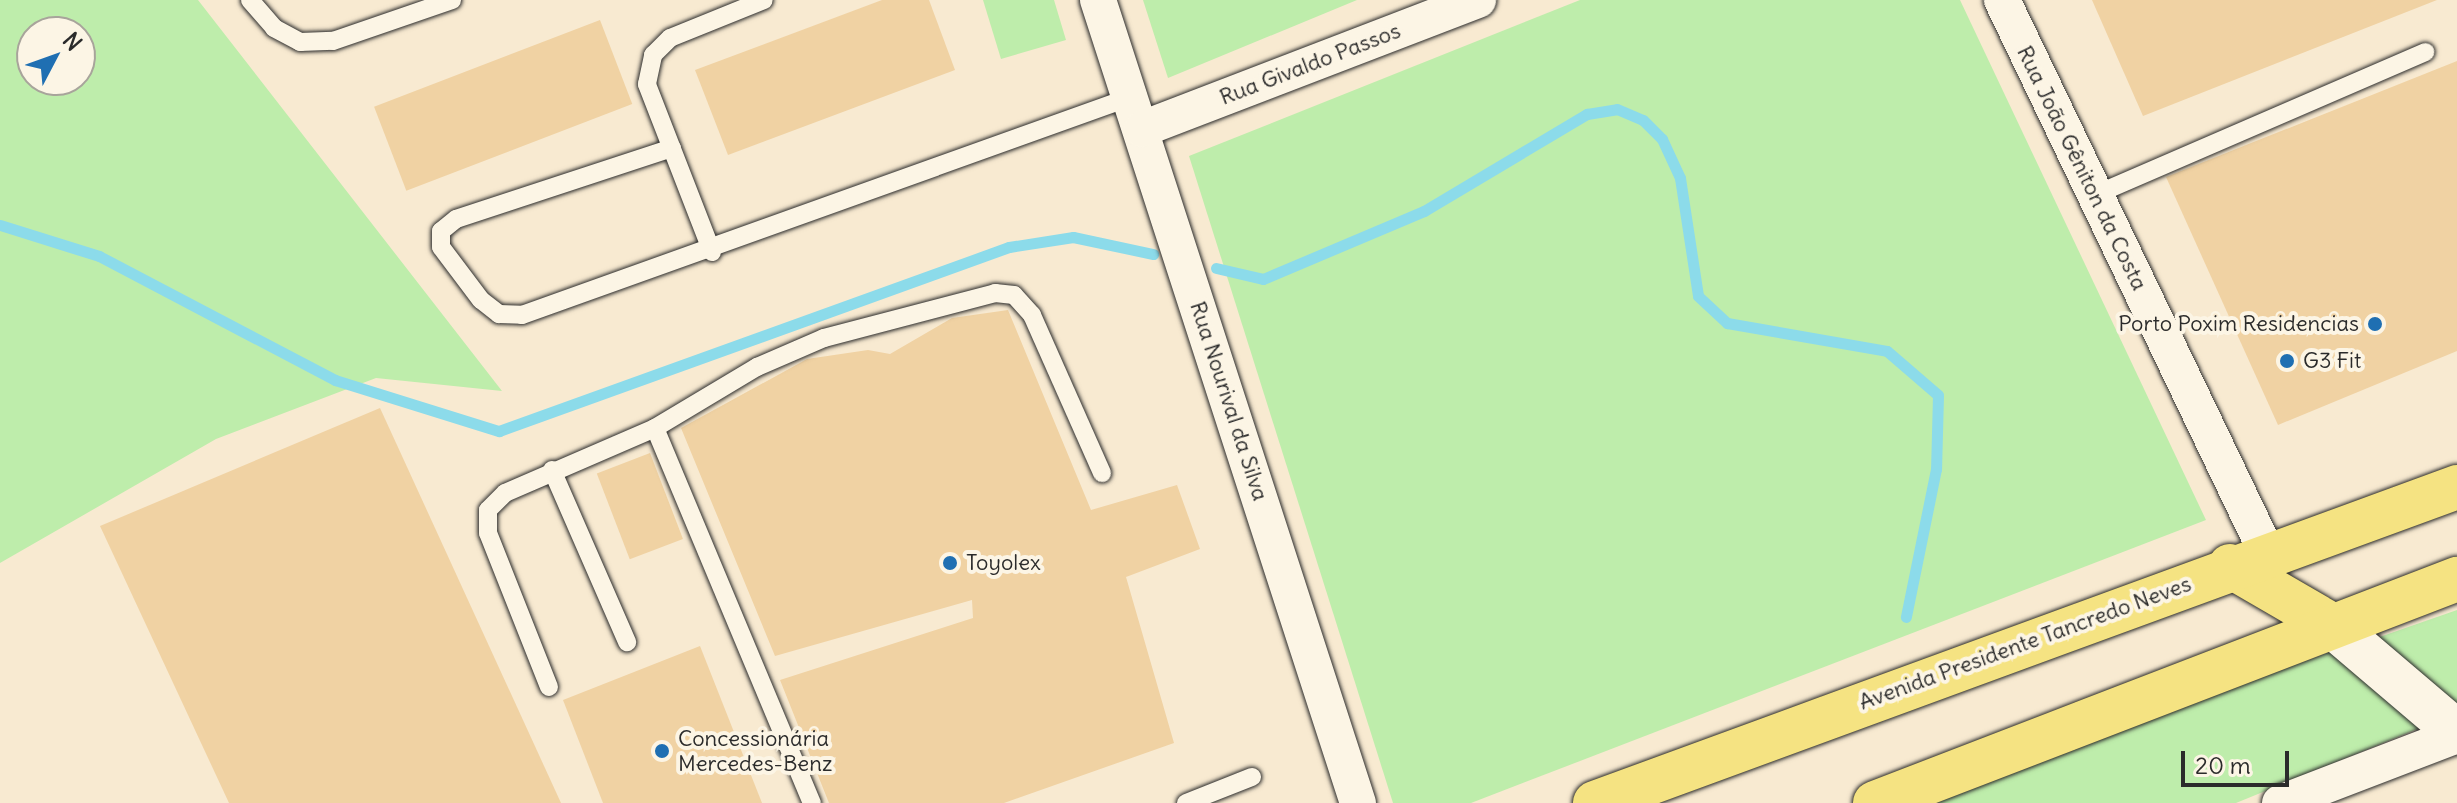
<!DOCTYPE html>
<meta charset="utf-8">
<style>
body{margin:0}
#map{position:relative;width:2457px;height:803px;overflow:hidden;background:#f8ead1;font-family:Delius,sans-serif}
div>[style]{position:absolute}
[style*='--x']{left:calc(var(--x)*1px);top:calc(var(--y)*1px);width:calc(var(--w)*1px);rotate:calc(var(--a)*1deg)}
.green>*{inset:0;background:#beedab}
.stream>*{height:11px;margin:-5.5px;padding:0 5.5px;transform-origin:5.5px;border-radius:5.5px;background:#8cdbea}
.building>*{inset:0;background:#f0d2a3;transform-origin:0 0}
.roads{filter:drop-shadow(0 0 2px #2b2b2b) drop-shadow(0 0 2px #2b2b2b)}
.lane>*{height:18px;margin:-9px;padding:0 9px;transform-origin:9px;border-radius:9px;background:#fcf5e5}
.street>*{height:36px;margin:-18px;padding:0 18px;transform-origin:18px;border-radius:18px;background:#fcf5e5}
.secondary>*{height:44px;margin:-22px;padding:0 22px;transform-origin:22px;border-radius:22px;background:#fcf5e5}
.primary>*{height:44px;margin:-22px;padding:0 22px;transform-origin:22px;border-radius:22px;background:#f5e382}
.dots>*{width:22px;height:22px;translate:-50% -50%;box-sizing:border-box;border:4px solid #fcf5e5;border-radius:50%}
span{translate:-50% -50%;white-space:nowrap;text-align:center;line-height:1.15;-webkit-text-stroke:8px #fcf5e5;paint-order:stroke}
.street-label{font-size:22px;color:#2b2b2b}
.poi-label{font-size:22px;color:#2b2b2b}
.right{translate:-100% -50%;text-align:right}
.left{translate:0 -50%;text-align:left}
.north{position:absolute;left:16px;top:16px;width:80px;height:80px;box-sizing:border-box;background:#fcf5e5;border:2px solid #a8a49b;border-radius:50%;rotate:49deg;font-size:22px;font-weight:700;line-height:32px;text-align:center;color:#2b2b2b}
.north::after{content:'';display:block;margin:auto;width:28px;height:36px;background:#1f6fb2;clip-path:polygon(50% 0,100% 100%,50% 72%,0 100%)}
.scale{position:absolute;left:2181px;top:751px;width:108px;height:36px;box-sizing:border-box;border:4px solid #2b2b2b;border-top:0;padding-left:10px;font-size:24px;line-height:28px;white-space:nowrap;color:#2b2b2b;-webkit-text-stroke:6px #fcf5e5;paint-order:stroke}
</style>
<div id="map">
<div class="green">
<div style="clip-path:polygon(evenodd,0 0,198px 0,502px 391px,376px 378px,216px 439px,0 563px,0 0,32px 32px,80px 32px,80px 80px,32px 80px,32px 32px)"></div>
<div style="clip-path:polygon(983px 0,1054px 0,1066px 40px,1001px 59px)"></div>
<div style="clip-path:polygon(1143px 0,1357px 0,1168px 78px)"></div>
<div style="clip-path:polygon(1580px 0,1960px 0,2206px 520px,1471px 803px,1393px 803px,1189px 156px)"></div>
<div style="clip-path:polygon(2457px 610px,2457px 708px,2371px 640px)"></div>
<div style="clip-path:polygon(2341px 648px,2432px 723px,2236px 803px,1917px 803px)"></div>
</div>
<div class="stream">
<div style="--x:0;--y:225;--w:104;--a:17.4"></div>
<div style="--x:99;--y:256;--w:267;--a:27.7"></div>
<div style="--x:335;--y:380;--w:172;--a:17.3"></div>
<div style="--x:499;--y:431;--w:542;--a:-19.84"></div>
<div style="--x:1009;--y:247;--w:65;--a:-8.9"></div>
<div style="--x:1073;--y:237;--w:82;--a:12"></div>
<div style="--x:1216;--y:268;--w:48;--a:13.2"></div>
<div style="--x:1263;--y:279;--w:175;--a:-22.9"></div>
<div style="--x:1424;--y:211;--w:190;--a:-30.8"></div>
<div style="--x:1587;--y:114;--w:30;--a:-9"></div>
<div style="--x:1617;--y:109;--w:28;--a:23"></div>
<div style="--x:1643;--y:120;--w:27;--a:45"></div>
<div style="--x:1662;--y:139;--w:43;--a:65.2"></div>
<div style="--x:1680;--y:178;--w:119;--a:81.3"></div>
<div style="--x:1698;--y:296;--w:40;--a:43"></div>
<div style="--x:1727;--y:323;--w:162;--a:9.9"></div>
<div style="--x:1887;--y:351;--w:67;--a:40.8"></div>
<div style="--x:1938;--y:395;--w:74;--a:91.5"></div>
<div style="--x:1936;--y:469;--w:151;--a:101.5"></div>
</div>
<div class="building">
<div style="clip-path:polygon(882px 0,929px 0,955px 70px,728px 155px,695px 70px)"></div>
<div style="clip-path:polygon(2092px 0,2437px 0,2143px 116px)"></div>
<div style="left:600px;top:20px;width:90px;height:242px;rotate:69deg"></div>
<div style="clip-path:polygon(2457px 61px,2457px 351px,2278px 425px,2166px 177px)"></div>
<div style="clip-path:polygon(1008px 310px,1091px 510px,1177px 485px,1200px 549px,1126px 577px,1174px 743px,1004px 803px,829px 803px,780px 680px,973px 618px,972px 600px,775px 656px,681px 428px,807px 359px,868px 350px,890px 354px,952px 318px)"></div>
<div style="clip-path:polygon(380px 408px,561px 803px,229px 803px,100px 526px)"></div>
<div style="left:650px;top:453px;width:92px;height:57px;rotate:69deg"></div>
<div style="clip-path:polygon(700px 646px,762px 803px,603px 803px,563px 700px)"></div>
</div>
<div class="roads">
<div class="lane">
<div style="--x:250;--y:0;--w:37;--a:49"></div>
<div style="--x:274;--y:28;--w:30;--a:28"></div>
<div style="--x:300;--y:42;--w:33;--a:-2"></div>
<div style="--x:333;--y:41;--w:126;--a:-19"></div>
<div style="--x:672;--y:148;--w:227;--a:161.8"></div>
<div style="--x:456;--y:219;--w:19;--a:141"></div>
<div style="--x:441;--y:231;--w:16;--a:90"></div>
<div style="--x:441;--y:247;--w:66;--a:53"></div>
<div style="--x:481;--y:300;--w:23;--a:38"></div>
<div style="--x:499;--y:314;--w:23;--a:2"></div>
<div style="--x:522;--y:315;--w:647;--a:-19.7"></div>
<div style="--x:2095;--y:195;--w:360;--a:-23.4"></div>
<div style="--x:712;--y:252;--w:180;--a:-111.2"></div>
<div style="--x:647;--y:84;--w:30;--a:-78"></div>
<div style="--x:653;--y:55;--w:24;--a:-45"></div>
<div style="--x:670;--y:38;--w:101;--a:-22"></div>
<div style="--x:655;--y:428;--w:407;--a:67.3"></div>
<div style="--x:552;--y:470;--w:188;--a:66.4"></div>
<div style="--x:549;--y:687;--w:166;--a:-111.6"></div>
<div style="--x:488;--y:533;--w:23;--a:-90"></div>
<div style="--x:488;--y:510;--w:24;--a:-45"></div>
<div style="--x:505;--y:493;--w:163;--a:-23.4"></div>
<div style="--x:655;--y:428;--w:119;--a:-30.9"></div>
<div style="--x:757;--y:367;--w:73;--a:-23.4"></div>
<div style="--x:824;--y:338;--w:177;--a:-14.7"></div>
<div style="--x:995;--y:293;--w:19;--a:6"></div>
<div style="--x:1014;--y:295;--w:27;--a:48"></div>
<div style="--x:1032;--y:315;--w:173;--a:66.1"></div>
<div style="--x:1186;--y:803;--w:71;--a:-21.5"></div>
</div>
<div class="street">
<div style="--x:1098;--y:0;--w:844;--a:72.06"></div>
<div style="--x:2002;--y:0;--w:613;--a:64.4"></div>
<div style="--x:1142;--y:129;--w:360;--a:-21"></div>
<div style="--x:2280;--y:803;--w:190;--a:-21"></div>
</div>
<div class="secondary">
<div style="--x:2330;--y:624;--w:167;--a:40.4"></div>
</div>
<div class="primary">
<div style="--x:2230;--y:566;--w:116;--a:30.1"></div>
<div style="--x:1595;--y:803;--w:918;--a:-20.13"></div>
<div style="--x:1875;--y:803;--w:624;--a:-21.05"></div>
</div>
</div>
<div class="dots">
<div style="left:2375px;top:324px;background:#1f6fb2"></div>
<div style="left:2287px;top:361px;background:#1f6fb2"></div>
<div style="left:950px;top:563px;background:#1f6fb2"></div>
<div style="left:662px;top:751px;background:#1f6fb2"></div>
</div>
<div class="street-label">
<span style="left:1310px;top:64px;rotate:-21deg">Rua Givaldo Passos</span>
<span style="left:2082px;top:168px;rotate:64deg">Rua João Gêniton da Costa</span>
<span style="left:1229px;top:401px;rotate:72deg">Rua Nourival da Silva</span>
<span style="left:2025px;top:643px;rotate:-20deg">Avenida Presidente Tancredo Neves</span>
</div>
<div class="poi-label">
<span class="right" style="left:2359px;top:324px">Porto Poxim Residencias</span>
<span class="left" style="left:2303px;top:361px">G3 Fit</span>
<span class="left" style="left:966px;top:563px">Toyolex</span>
<span class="left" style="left:678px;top:751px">Concessionária<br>Mercedes-Benz</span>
</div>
<div class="north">N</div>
<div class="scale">20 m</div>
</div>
